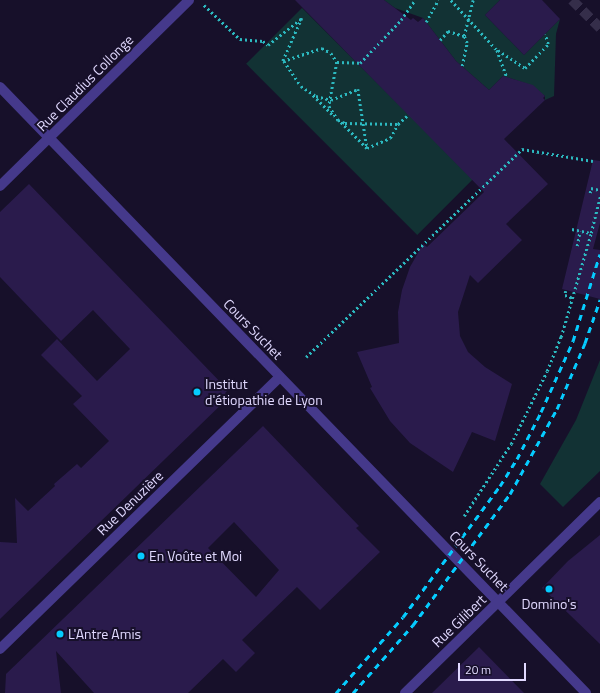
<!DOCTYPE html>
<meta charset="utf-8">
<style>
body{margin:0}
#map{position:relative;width:600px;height:693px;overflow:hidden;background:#17102a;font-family:"Titillium Web",sans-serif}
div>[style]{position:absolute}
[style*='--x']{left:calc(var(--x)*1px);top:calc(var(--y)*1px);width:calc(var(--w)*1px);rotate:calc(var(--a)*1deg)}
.green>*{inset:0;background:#123234;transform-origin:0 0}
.building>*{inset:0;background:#2a1b4c}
.minor-tunnel>*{height:10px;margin-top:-5px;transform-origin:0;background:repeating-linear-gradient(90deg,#352e4a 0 10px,transparent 0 15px)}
.path>*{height:2.5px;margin-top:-1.25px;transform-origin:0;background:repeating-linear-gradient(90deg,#2cb9c0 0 2px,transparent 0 5px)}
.minor>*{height:10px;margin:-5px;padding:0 5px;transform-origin:5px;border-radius:5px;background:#45398b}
.rail>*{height:3px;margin-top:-1.5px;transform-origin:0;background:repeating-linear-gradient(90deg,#05ccff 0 6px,transparent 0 11px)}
.dots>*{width:11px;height:11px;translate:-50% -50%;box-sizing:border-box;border:2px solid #17102a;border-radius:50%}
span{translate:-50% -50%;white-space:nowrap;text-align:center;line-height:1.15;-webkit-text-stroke:4px #17102a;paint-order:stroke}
.street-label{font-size:14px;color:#e1d9ff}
.poi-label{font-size:14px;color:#e1d9ff}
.left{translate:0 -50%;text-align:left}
.scale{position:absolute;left:458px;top:663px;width:68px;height:18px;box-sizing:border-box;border:2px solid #e1d9ff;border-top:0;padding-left:5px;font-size:12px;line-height:14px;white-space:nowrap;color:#e1d9ff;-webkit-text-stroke:3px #17102a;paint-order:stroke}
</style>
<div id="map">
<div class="green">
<div style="clip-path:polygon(384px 0,500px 0,485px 15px,524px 55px,560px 19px,556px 34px,554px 96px,545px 100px,545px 96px,528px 84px,503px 76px,489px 90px,456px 61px,423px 18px,395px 8px)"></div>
<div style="left:302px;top:8px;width:242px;height:79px;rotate:45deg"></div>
<div style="clip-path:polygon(600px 360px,600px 471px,563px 507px,540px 484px,576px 420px)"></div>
</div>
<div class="building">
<div style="clip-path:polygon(295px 0,384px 0,411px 20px,413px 18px,418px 22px,423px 18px,456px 61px,489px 90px,503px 76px,533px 85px,545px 96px,543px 98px,545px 100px,504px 139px,548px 184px,506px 224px,522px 240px,478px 283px,470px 275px,458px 312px,460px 336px,468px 352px,485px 367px,512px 384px,495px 441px,472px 432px,453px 472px,410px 443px,390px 421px,370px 388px,372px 387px,357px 352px,399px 343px,398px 312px,402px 290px,410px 267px,423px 244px,427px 247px,484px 192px)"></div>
<div style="clip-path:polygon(500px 0,542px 0,560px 19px,524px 55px,485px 15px)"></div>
<div style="clip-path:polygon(593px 160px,600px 161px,600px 223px,593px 249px,600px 250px,600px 299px,562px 289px)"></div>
<div style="clip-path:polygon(29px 184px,228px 390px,225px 393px,228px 398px,0 619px,0 542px,17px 543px,15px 498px,28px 511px,55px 486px,54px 484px,77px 464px,81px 468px,109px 441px,73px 404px,82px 396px,41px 355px,57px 339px,97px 381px,130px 349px,93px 310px,61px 341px,0 277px,0 212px)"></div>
<div style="clip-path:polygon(evenodd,263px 426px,359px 526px,356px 528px,380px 552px,320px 610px,297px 587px,242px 640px,255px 653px,236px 672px,223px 659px,188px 693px,94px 693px,56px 651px,61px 693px,5px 693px,6px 674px,263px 426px,234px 522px,279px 570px,256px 597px,208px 548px,234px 522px)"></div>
<div style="clip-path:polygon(600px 535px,600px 644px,542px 588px,568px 561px)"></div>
<div style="clip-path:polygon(479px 647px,524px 693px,432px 693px)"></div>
</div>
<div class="minor-tunnel">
<div style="--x:572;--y:0;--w:40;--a:45"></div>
</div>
<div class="path">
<div style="--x:451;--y:0;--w:68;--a:47.4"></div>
<div style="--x:497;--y:50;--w:29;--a:70"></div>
<div style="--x:204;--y:5;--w:50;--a:43.4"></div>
<div style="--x:240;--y:39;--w:23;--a:5"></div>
<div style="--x:263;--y:41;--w:6;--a:39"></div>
<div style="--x:268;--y:45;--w:43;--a:-38.5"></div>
<div style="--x:302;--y:18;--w:47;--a:113.8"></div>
<div style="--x:283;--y:61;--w:41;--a:-18.4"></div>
<div style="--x:322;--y:48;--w:10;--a:29"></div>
<div style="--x:331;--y:53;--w:11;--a:56"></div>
<div style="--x:337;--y:62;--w:45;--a:100.3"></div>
<div style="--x:329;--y:106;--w:17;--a:57"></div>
<div style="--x:338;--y:120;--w:8;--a:23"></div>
<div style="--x:345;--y:123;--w:53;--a:1.1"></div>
<div style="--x:398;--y:124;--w:12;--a:-42"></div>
<div style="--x:426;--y:22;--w:25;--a:-61"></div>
<div style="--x:440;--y:40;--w:12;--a:-48"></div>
<div style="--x:448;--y:31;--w:17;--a:17"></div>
<div style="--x:464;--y:36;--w:37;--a:-76"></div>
<div style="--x:498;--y:50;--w:32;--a:34"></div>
<div style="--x:525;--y:68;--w:33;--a:-46"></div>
<div style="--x:548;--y:44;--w:10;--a:-107"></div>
<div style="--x:284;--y:61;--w:30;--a:56"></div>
<div style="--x:301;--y:86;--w:18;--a:34"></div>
<div style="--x:316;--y:96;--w:16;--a:15"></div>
<div style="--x:331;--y:100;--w:29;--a:-22"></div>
<div style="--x:358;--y:89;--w:60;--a:81.3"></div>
<div style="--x:367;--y:148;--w:25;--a:-23"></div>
<div style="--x:390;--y:138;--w:16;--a:-60"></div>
<div style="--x:337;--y:62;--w:23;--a:2"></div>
<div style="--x:360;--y:63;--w:59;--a:-46.4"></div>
<div style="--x:401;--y:20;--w:24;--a:-55"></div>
<div style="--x:462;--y:66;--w:24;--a:-78"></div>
<div style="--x:467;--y:43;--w:8;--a:-113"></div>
<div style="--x:313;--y:95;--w:30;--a:45"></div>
<div style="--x:341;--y:122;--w:37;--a:45"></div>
<div style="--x:590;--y:193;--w:5;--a:-79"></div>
<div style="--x:591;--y:188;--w:9;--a:13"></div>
<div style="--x:572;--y:229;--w:19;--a:12"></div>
<div style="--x:591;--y:233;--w:38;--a:-76"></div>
<div style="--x:577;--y:246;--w:15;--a:-79"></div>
<div style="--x:566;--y:291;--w:4;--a:104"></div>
<div style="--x:565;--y:295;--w:9;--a:21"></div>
<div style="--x:306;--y:357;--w:300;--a:-43.9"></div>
<div style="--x:522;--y:149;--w:72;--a:9.6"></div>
<div style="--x:464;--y:516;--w:86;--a:-56.9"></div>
<div style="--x:511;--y:444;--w:81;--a:-63.7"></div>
<div style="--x:547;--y:371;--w:37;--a:-68"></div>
<div style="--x:561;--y:337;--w:108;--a:-73.9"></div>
</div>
<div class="minor">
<div style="--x:0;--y:87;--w:843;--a:45.96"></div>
<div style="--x:0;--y:186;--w:265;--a:-44.5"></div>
<div style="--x:0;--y:649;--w:390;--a:-44.2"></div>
<div style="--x:405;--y:693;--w:273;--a:-44.4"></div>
</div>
<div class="rail">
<div style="--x:336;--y:693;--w:101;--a:-48.6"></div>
<div style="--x:403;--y:617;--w:163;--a:-53.5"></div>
<div style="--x:500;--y:486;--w:32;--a:-58"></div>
<div style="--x:517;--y:459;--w:53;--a:-62.9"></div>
<div style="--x:541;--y:412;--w:78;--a:-65.7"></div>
<div style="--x:573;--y:341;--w:91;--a:-72.8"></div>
<div style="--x:353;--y:693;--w:91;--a:-48.6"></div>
<div style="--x:413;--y:625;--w:163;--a:-53.5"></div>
<div style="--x:510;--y:494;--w:97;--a:-61.1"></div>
<div style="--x:557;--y:409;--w:72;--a:-67"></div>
<div style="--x:585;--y:343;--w:46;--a:-70.8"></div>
</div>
<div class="dots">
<div style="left:197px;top:392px;background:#05ccff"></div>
<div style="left:141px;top:556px;background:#05ccff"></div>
<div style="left:549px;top:589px;background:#05ccff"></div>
<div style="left:60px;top:634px;background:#05ccff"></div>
</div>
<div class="street-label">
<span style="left:85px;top:83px;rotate:-45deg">Rue Claudius Collonge</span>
<span style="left:253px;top:329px;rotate:46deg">Cours Suchet</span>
<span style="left:130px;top:503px;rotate:-44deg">Rue Denuzière</span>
<span style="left:479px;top:561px;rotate:46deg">Cours Suchet</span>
<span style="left:459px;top:621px;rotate:-44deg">Rue Gilibert</span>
</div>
<div class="poi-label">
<span class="left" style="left:205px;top:392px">Institut<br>d'étiopathie de Lyon</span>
<span class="left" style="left:149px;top:556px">En Voûte et Moi</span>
<span style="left:549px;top:604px">Domino's</span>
<span class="left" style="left:68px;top:634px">L'Antre Amis</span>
</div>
<div class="scale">20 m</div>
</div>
